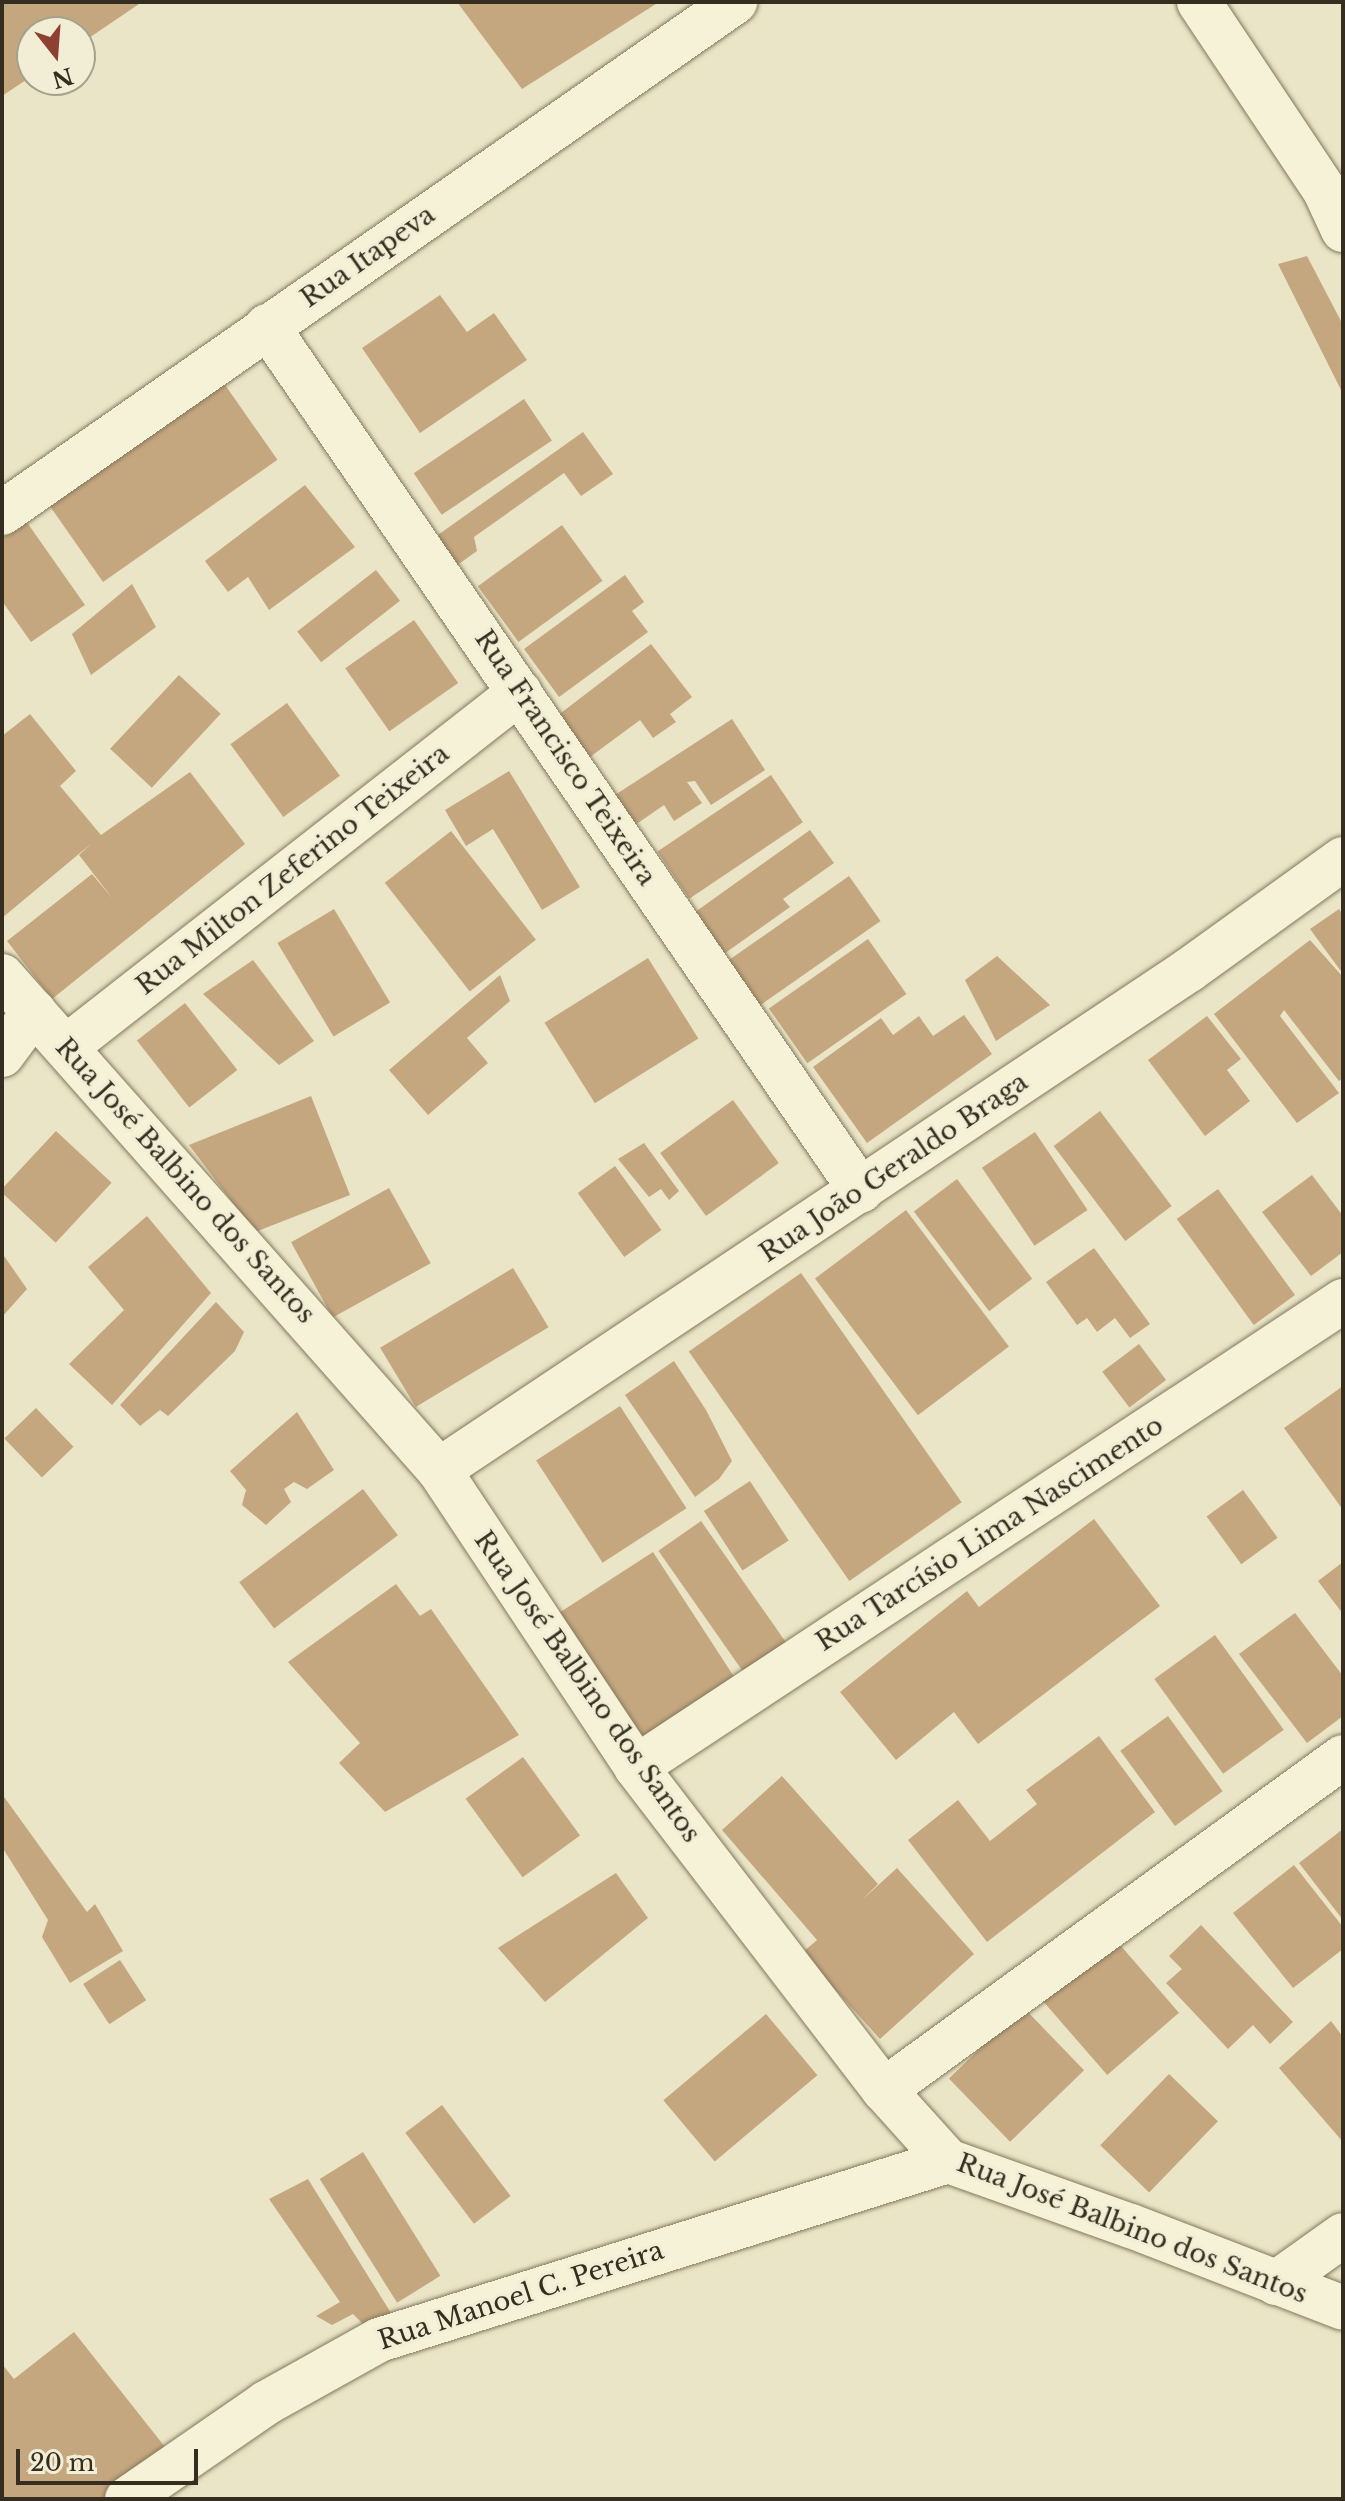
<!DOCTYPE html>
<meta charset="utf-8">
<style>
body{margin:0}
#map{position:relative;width:1345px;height:2501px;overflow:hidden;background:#eae5c6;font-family:"Libre Baskerville",serif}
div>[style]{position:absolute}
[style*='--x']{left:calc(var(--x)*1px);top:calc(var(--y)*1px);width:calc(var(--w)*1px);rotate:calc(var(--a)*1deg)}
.building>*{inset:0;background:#c5a77f;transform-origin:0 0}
.roads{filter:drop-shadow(0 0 2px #84785d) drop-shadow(0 0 2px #84785d)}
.minor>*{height:44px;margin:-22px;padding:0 22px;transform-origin:22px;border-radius:22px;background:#f6f2d8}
span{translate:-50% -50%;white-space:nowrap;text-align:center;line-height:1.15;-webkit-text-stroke:6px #f2eed5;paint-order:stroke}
.street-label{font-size:26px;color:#352e20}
.frame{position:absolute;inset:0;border:4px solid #352e20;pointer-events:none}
.north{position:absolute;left:16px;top:16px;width:80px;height:80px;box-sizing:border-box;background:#f2eed5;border:2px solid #a6a18d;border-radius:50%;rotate:163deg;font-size:22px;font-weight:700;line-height:32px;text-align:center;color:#352e20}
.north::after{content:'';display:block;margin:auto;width:28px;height:36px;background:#8e4032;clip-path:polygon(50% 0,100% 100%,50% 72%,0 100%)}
.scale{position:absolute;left:16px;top:2449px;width:182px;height:36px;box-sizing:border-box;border:4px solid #352e20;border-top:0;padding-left:10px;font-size:24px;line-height:28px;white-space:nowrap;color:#352e20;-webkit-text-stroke:6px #f2eed5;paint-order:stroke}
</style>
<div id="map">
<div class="building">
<div style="clip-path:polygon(2px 2px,142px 2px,80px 44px,80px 32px,32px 32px,32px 76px,2px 96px)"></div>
<div style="clip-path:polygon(457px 2px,659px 2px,522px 89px)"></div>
<div style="clip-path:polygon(1307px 256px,1343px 325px,1343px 394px,1278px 264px)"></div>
<div style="clip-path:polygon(440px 295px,467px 332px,494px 313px,527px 360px,420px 433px,362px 348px)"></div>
<div style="left:223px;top:382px;width:95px;height:213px;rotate:55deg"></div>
<div style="left:524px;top:399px;width:50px;height:133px;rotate:56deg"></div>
<div style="clip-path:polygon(583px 432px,613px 474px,581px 496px,564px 473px,474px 537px,477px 551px,456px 566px,435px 537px)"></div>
<div style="clip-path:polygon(305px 485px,355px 547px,269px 610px,248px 577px,228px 592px,205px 561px)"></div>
<div style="clip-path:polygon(26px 521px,85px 605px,31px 642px,2px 601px,2px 538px)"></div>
<div style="left:562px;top:525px;width:69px;height:104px;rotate:54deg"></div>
<div style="left:376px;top:570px;width:39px;height:100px;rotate:52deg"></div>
<div style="clip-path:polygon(625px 575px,644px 602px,632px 611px,648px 632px,559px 697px,524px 649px)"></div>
<div style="clip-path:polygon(132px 584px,156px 627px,91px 675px,72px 634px)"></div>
<div style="left:414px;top:620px;width:77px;height:84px;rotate:55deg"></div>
<div style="clip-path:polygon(651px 644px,692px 697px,670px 714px,676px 722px,653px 738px,640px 720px,590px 757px,557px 716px)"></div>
<div style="left:179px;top:675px;width:57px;height:101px;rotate:43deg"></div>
<div style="left:287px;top:703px;width:90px;height:70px;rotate:54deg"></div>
<div style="clip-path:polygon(30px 714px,76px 771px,60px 786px,101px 835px,190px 772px,245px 844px,52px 999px,7px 941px,92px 874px,113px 899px,79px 855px,92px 843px,2px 918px,2px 736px)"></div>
<div style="clip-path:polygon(732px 719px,765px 770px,711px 805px,695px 781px,687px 782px,702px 803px,674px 821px,664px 805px,635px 825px,615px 795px)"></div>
<div style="clip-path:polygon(509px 771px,580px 887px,542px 910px,493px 829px,466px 846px,445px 810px)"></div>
<div style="left:771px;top:775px;width:57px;height:137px;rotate:56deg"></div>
<div style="clip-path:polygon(810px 830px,834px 863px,783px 899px,790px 907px,721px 956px,691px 915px)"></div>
<div style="left:451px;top:831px;width:138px;height:84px;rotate:52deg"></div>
<div style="left:849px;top:876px;width:55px;height:150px;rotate:55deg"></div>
<div style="left:334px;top:909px;width:109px;height:66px;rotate:59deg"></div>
<div style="clip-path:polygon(1339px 909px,1343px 915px,1343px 974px,1310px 929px)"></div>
<div style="left:868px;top:939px;width:67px;height:121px;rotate:55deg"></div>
<div style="clip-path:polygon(1310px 940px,1343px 977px,1343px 1078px,1339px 1081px,1284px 1010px,1280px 1016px,1339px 1093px,1297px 1123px,1214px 1014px)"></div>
<div style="clip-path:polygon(997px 956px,1050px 1005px,996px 1041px,965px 980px)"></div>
<div style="left:648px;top:958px;width:95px;height:122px;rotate:58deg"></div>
<div style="clip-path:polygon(253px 960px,314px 1041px,279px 1065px,203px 994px)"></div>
<div style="clip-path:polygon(500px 975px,510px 1001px,467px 1038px,488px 1063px,428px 1115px,389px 1070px)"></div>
<div style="left:185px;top:1003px;width:85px;height:61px;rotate:52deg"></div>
<div style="clip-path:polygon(964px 1015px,992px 1054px,867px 1143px,813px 1067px,881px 1018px,893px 1035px,919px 1016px,933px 1036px)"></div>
<div style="clip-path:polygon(1207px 1016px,1241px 1059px,1227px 1070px,1250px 1101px,1205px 1136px,1148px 1060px)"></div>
<div style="clip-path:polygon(311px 1096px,350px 1195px,255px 1232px,189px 1145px)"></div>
<div style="left:733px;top:1100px;width:78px;height:90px;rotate:54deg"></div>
<div style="left:1100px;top:1111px;width:119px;height:58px;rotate:53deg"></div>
<div style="left:56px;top:1131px;width:76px;height:82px;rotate:43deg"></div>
<div style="left:1035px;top:1132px;width:94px;height:64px;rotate:56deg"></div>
<div style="clip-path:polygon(644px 1143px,679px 1191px,669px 1200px,661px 1189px,649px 1197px,618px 1159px)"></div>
<div style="left:615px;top:1166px;width:79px;height:46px;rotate:54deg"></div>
<div style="clip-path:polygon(1312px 1175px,1343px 1216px,1343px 1252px,1311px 1276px,1262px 1212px)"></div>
<div style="left:957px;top:1179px;width:125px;height:54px;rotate:53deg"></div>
<div style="left:389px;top:1188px;width:86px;height:112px;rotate:61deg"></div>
<div style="left:1218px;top:1189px;width:131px;height:51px;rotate:54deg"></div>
<div style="left:906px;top:1210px;width:171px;height:114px;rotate:53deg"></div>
<div style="clip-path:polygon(147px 1216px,211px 1293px,112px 1405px,69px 1364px,124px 1310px,88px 1267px)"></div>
<div style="clip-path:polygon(1094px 1248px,1150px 1324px,1130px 1338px,1115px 1318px,1097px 1332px,1087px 1318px,1077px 1325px,1046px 1282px)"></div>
<div style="clip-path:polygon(2px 1253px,27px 1289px,2px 1317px)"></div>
<div style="left:513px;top:1268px;width:69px;height:155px;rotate:59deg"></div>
<div style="left:801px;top:1273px;width:280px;height:137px;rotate:55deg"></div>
<div style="clip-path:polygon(216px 1302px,244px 1332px,235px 1351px,168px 1416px,160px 1410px,140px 1426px,120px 1405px)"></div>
<div style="left:1139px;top:1344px;width:45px;height:46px;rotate:53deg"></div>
<div style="clip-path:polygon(674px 1361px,706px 1410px,732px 1461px,719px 1479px,695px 1497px,625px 1395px)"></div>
<div style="clip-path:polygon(1343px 1386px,1343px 1510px,1284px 1428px)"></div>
<div style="left:620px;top:1406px;width:122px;height:100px;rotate:57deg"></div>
<div style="left:36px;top:1408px;width:54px;height:44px;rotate:46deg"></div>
<div style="clip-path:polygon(297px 1412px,334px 1470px,307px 1489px,294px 1482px,284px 1489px,291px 1502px,266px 1525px,242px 1505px,246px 1490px,230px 1471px)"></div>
<div style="left:750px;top:1481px;width:71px;height:55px;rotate:57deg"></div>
<div style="left:363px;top:1489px;width:58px;height:155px;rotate:53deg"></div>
<div style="left:1243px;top:1490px;width:59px;height:45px;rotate:54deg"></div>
<div style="clip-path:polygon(1094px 1519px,1160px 1606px,978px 1744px,954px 1712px,896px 1760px,840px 1692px,967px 1591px,979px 1607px)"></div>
<div style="left:701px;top:1521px;width:148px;height:52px;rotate:55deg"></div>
<div style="left:653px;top:1552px;width:149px;height:120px;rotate:57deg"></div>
<div style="clip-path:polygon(1343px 1562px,1343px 1614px,1318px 1581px)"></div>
<div style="clip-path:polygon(396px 1584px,420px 1616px,431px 1609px,519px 1735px,385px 1812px,339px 1763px,360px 1743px,288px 1662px)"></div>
<div style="clip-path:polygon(1295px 1613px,1343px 1676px,1343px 1716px,1307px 1743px,1239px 1654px)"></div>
<div style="left:1215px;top:1635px;width:117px;height:75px;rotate:54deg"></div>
<div style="left:1168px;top:1716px;width:93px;height:59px;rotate:54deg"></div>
<div style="clip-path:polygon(1099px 1736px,1155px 1812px,987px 1942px,908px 1840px,958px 1800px,990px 1841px,1037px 1804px,1026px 1790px)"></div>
<div style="left:523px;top:1757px;width:97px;height:71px;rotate:54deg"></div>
<div style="clip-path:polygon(782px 1776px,878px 1884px,862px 1900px,897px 1868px,974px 1954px,880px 2039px,802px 1953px,817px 1940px,722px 1830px)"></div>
<div style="clip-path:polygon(2px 1794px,87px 1912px,95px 1904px,123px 1951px,70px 1983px,42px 1937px,48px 1920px,2px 1847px)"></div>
<div style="clip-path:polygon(1343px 1829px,1343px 1920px,1299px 1863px)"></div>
<div style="clip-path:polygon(1294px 1865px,1343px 1927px,1343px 1949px,1293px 1988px,1233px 1913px)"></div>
<div style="clip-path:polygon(616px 1873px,648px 1918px,545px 2002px,498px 1948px)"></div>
<div style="clip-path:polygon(1201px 1925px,1293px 2022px,1270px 2044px,1253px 2025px,1228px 2049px,1166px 1983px,1182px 1969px,1169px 1956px)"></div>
<div style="left:1114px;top:1938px;width:99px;height:95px;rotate:49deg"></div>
<div style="left:120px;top:1960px;width:48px;height:44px;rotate:57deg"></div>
<div style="left:1023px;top:2007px;width:88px;height:103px;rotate:46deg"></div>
<div style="left:766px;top:2014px;width:80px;height:134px;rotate:50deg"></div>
<div style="clip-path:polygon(1331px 2021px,1343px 2037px,1343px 2142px,1279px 2068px)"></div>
<div style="left:1169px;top:2074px;width:68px;height:99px;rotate:44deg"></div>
<div style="left:442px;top:2105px;width:114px;height:46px;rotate:53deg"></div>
<div style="left:363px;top:2152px;width:146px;height:51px;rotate:58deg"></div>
<div style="clip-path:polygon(308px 2179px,391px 2313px,367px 2328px,353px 2314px,332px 2325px,316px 2316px,340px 2302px,269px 2199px)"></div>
<div style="clip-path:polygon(74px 2332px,169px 2452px,107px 2499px,4px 2499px,2px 2364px,14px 2379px)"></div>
</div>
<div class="roads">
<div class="minor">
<div style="--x:1199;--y:2;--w:227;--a:56.3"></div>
<div style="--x:1325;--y:191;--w:43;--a:65.2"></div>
<div style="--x:267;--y:326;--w:1049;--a:55.52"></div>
<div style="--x:2;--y:513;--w:894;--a:-34.88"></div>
<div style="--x:2;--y:976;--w:660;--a:48.5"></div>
<div style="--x:439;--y:1470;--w:356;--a:56.4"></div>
<div style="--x:636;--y:1767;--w:407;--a:52.5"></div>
<div style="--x:884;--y:2090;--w:96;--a:48"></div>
<div style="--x:948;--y:2161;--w:194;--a:19.6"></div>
<div style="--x:1131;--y:2226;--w:227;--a:21.1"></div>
<div style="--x:66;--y:1047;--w:576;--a:-38.02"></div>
<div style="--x:2;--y:1055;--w:54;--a:-53.3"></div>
<div style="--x:439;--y:1470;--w:901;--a:-33.69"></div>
<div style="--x:1189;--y:970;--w:190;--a:-35.8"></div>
<div style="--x:636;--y:1767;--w:847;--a:-33.39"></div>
<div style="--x:884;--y:2090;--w:567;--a:-35.96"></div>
<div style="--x:1276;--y:2283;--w:82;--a:-35.6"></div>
<div style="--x:127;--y:2499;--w:169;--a:-34.6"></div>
<div style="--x:266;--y:2403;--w:129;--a:-29.1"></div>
<div style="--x:379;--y:2340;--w:596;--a:-17.46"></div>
</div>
</div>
<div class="street-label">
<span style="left:368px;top:257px;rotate:-35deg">Rua Itapeva</span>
<span style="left:565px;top:758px;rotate:56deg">Rua Francisco Teixeira</span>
<span style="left:293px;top:870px;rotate:-38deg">Rua Milton Zeferino Teixeira</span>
<span style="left:894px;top:1168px;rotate:-34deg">Rua João Geraldo Braga</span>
<span style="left:185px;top:1181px;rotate:48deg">Rua José Balbino dos Santos</span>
<span style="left:990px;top:1534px;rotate:-33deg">Rua Tarcísio Lima Nascimento</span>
<span style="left:587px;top:1687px;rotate:55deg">Rua José Balbino dos Santos</span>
<span style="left:1132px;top:2229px;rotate:21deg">Rua José Balbino dos Santos</span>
<span style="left:521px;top:2296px;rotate:-18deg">Rua Manoel C. Pereira</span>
</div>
<div class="frame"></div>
<div class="north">N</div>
<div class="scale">20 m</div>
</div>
